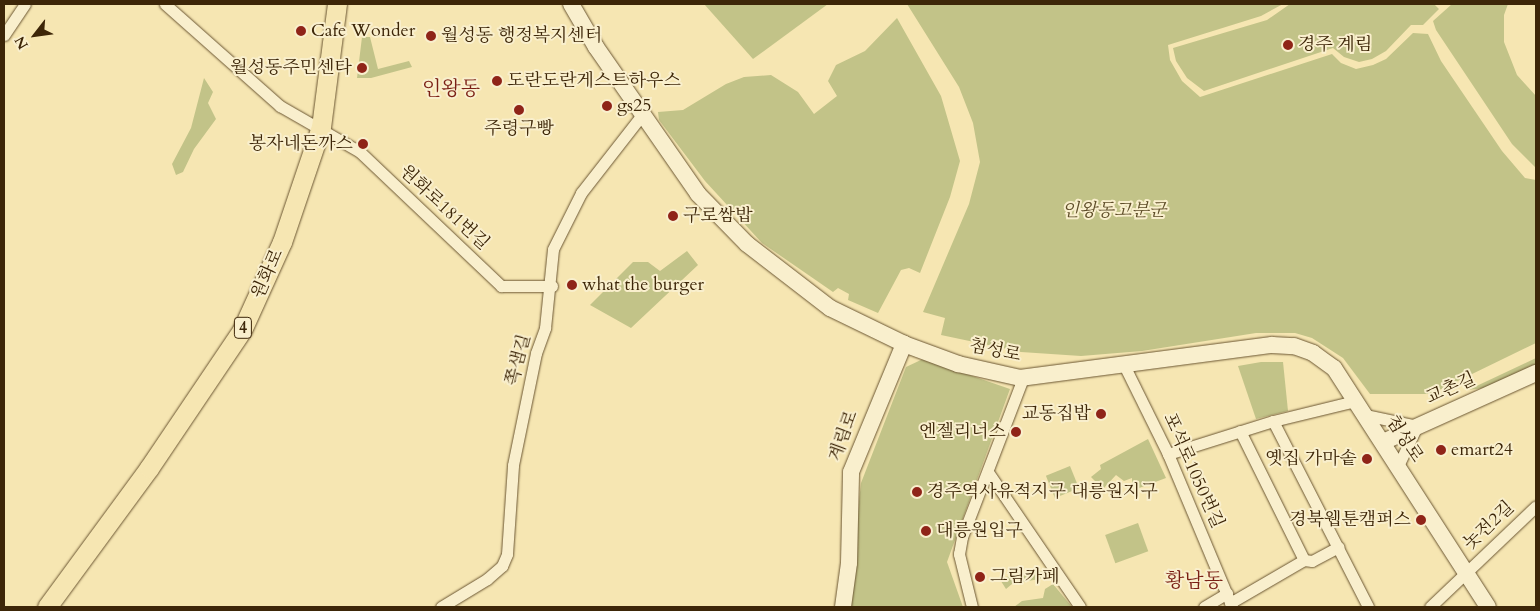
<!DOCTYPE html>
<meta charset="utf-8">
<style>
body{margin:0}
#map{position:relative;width:1540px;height:611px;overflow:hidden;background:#f6e6b2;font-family:Cardo,"Noto Serif KR",serif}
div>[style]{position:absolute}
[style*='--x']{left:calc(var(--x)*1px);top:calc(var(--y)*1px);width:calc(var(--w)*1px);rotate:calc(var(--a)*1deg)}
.green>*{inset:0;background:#c2c388;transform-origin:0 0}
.roads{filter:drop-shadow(0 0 1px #6b5632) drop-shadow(0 0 1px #6b5632)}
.street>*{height:11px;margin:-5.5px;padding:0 5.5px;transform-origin:5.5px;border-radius:5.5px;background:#f9efcd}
.secondary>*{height:16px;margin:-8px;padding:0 8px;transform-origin:8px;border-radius:8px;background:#f9efcd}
.primary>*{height:19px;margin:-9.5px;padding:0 9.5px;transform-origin:9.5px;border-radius:9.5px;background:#f6e6b2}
.dots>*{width:14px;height:14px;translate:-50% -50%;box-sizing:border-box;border:2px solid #f9efcd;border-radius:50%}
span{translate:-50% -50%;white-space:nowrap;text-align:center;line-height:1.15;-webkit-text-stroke:4px #f9efcd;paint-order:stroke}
.shield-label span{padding:1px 4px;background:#f9efcd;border:1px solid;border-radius:4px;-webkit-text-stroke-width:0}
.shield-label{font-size:16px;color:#3d2608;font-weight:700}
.poi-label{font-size:18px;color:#3d2608}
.left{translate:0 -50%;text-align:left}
.right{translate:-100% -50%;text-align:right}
.street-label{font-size:18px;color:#3d2608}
.park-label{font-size:18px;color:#5e4d28;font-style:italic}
.quarter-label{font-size:20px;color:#7a1f14}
.frame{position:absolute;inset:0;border:5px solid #3d2608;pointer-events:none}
.north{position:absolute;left:10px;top:10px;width:50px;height:50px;-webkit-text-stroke:4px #f9efcd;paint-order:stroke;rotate:240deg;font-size:14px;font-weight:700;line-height:20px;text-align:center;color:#3d2608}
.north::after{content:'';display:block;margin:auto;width:18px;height:22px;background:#3d2608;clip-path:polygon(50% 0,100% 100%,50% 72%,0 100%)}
</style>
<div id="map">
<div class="green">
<div style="clip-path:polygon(704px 4px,828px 4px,753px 59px)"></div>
<div style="clip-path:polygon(907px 4px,1283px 4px,1261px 16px,1168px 45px,1170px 60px,1182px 81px,1200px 97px,1332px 54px,1341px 63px,1356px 69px,1373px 65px,1386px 59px,1413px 33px,1428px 34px,1441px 61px,1502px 151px,1525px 178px,1536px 180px,1536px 343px,1431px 394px,1370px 394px,1343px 358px,1312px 338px,1295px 333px,1256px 333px,1142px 351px,1081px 356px,1021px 352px,941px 335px,945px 318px,923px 312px,969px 204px,980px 162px,973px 123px,959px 87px)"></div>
<div style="clip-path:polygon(1290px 4px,1434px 4px,1439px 9px,1423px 25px,1411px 25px,1386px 51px,1372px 59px,1359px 62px,1344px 57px,1333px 48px,1204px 91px,1187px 78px,1176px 61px,1173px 48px,1267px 20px)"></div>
<div style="clip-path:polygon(1452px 4px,1508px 4px,1504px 15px,1504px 42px,1517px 75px,1536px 96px,1536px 168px,1512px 144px,1436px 30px,1433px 21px)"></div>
<div style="clip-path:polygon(897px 18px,941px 96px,960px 161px,950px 197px,920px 273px,909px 268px,901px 270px,878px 313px,848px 300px,849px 294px,838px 288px,833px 292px,762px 243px,705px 181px,659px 120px,658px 112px,683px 110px,726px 84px,744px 77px,771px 75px,798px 92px,814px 114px,837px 96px,828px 81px,836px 65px,865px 51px)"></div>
<div style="clip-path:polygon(362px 37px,370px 37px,378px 69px,409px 61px,412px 67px,371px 78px,357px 78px)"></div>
<div style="clip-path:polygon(204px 78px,213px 92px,208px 103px,216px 119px,194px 149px,183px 172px,176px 175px,172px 164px,191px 128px)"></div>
<div style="clip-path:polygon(687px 251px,698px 265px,631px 328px,590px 305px,633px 262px,648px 262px,660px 271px)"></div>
<div style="clip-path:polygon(1536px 358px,1536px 364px,1484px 388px,1468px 390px)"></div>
<div style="clip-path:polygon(923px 359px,1010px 389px,947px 562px,963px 607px,848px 607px,861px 483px,906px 367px)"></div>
<div style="clip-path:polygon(1261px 362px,1283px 362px,1288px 411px,1256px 419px,1238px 366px)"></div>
<div style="clip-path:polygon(1148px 439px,1166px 478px,1139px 488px,1132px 484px,1132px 478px,1124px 481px,1116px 475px,1103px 489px,1091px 477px,1101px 469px,1100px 465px)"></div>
<div style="left:1070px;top:466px;width:24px;height:26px;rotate:68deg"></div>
<div style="left:1138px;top:523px;width:30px;height:35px;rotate:70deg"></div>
<div style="clip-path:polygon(1045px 571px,1050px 577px,1012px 584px,1006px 589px,999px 578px)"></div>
<div style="clip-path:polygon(1053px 584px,1072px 607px,1014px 607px,1022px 601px,1043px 598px,1045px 589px)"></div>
</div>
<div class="roads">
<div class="street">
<div style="--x:165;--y:4;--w:154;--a:41.6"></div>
<div style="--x:280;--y:106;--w:92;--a:29.9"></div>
<div style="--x:360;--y:152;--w:195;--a:43.5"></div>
<div style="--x:501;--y:286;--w:51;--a:0"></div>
<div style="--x:4;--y:35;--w:37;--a:-56"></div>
<div style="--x:1124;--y:365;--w:99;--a:63.7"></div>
<div style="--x:1168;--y:454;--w:166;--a:67.3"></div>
<div style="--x:1365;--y:415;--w:53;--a:11.9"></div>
<div style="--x:1417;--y:426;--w:44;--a:115.4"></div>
<div style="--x:1273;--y:421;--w:209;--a:62.9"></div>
<div style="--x:1240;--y:431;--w:144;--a:63.6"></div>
<div style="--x:1168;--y:454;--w:110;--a:-17.4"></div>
<div style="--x:1273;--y:421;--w:84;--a:-13.7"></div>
<div style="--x:988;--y:472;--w:163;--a:55.7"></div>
<div style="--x:1230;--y:603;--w:86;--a:-30.2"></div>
<div style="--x:1304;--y:560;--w:8;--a:7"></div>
<div style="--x:1312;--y:561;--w:30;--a:-28"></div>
<div style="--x:441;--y:607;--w:54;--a:-31.3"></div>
<div style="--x:487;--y:579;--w:20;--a:-41"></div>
<div style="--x:502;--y:566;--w:13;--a:-67"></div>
<div style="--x:507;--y:554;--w:89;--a:-86.1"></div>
<div style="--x:513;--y:465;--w:114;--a:-78.4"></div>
<div style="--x:536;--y:353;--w:27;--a:-70"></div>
<div style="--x:545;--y:328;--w:79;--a:-84.2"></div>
<div style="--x:553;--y:249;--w:63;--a:-63.4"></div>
<div style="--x:581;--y:193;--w:99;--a:-52"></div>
<div style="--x:972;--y:607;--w:55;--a:-103.8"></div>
<div style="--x:959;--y:554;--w:17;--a:-80"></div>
<div style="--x:962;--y:537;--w:170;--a:-69"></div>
<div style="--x:1204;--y:607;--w:27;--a:-31"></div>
<div style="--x:1430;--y:607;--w:146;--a:-43.6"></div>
</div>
<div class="secondary">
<div style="--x:571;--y:4;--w:50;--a:59.8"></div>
<div style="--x:596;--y:47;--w:179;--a:55.2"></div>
<div style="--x:698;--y:194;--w:70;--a:45.6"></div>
<div style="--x:747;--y:244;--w:105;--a:37.6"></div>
<div style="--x:830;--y:308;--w:82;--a:25.9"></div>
<div style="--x:904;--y:344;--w:58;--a:20.3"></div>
<div style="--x:958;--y:364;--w:64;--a:12.7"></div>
<div style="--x:1020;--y:378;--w:254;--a:-7.5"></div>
<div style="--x:1272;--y:345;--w:22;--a:3"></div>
<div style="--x:1294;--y:346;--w:20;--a:20"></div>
<div style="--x:1313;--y:353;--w:26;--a:36"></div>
<div style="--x:1334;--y:368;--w:284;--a:57.2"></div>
<div style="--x:1383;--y:442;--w:168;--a:-24.3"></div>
<div style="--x:843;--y:607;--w:44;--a:-82.2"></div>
<div style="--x:849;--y:563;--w:91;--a:-88.7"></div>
<div style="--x:851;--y:472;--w:139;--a:-67.5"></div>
</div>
<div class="primary">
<div style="--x:47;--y:607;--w:172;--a:-53.7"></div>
<div style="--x:149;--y:468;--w:166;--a:-56"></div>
<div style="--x:242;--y:330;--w:97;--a:-65.6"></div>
<div style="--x:282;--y:242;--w:121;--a:-71.3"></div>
<div style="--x:321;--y:127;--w:124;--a:-82.6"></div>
</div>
</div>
<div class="dots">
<div style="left:301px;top:31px;background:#8f2418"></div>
<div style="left:431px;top:36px;background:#8f2418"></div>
<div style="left:1288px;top:45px;background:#8f2418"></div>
<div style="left:362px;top:68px;background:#8f2418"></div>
<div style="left:497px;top:81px;background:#8f2418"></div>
<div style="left:607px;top:106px;background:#8f2418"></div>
<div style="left:519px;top:110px;background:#8f2418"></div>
<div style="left:363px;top:144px;background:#8f2418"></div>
<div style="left:673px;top:216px;background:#8f2418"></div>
<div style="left:572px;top:285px;background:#8f2418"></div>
<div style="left:1101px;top:414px;background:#8f2418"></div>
<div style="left:1016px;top:432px;background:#8f2418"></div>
<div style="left:1441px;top:450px;background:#8f2418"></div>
<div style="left:1367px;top:459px;background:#8f2418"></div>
<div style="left:917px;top:492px;background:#8f2418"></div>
<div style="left:1421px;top:520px;background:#8f2418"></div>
<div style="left:926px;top:531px;background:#8f2418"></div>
<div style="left:980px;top:577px;background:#8f2418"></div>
</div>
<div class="shield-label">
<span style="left:243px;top:328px">4</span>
</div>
<div class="poi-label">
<span class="left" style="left:311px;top:31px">Cafe Wonder</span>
<span class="left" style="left:441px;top:36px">월성동 행정복지센터</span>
<span class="left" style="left:1298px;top:45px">경주 계림</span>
<span class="right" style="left:352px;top:68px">월성동주민센타</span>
<span class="left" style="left:507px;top:81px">도란도란게스트하우스</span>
<span class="left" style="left:617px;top:106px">gs25</span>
<span style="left:519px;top:129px">주령구빵</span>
<span class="right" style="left:353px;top:144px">봉자네돈까스</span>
<span class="left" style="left:683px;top:216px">구로쌈밥</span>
<span class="left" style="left:582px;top:285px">what the burger</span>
<span class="right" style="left:1091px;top:414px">교동집밥</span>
<span class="right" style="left:1006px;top:432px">엔젤리너스</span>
<span class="left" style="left:1451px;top:450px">emart24</span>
<span class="right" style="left:1357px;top:459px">옛집 가마솥</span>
<span class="left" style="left:927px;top:492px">경주역사유적지구 대릉원지구</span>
<span class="right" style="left:1411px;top:520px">경북웹툰캠퍼스</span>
<span class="left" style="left:936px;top:531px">대릉원입구</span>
<span class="left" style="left:990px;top:577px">그림카페</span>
</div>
<div class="street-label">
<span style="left:444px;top:208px;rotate:43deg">원화로181번길</span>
<span style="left:268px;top:274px;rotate:-66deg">원화로</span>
<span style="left:995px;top:351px;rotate:12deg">첨성로</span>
<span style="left:519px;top:360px;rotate:-75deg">쪽샘길</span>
<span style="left:1451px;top:389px;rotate:-24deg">교촌길</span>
<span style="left:844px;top:436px;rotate:-70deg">계림로</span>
<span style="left:1404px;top:439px;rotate:57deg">첨성로</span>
<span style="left:1193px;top:471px;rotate:66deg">포석로1050번길</span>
<span style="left:1489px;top:526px;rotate:-43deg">놋전2길</span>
</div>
<div class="park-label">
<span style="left:1114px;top:211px">인왕동고분군</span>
</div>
<div class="quarter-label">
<span style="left:451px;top:88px">인왕동</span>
<span style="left:1194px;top:580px">황남동</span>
</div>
<div class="frame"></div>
<div class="north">N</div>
</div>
